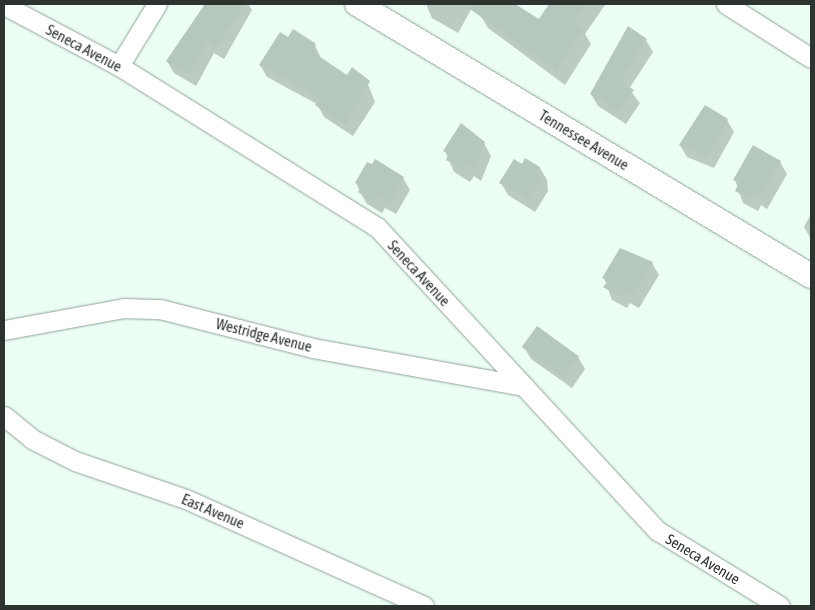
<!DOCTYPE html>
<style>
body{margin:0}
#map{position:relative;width:815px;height:610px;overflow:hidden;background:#ecfdf3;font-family:"Asap Condensed",sans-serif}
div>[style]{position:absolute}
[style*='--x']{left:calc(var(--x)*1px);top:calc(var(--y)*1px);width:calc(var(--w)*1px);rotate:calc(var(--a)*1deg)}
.shadow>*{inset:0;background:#0003}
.building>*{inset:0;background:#b6c7be;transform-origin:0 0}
.roads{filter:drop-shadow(0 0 1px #91a299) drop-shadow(0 0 1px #91a299)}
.minor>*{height:19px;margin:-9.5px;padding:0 9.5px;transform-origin:9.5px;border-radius:9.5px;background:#fff}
.tertiary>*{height:24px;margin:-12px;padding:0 12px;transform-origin:12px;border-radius:12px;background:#fff}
span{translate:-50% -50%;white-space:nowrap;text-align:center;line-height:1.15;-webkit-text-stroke:4px #fff;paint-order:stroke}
.street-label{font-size:15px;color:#2d3430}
.frame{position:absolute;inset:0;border:5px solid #2d3430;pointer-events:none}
</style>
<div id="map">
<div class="shadow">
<div style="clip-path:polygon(206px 4px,248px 4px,252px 10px,224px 59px,214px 53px,196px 86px,174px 73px,167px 61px)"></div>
<div style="clip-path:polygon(426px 4px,470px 4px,472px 8px,458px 33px,432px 18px)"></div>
<div style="clip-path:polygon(485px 4px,513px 4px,539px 21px,556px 13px,563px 4px,605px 5px,585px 34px,591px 44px,565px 85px,488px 28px,479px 13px)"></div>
<div style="clip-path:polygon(288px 39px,314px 44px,322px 60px,348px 77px,353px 69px,365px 77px,375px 102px,353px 136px,324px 117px,317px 104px,267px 77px,260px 65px)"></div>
<div style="clip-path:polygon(646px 40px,653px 52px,629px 89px,640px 103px,626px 124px,598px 106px,591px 94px)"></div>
<div style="clip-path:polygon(727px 120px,734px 132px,714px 168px,687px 157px,680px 145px)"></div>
<div style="clip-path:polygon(484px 143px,491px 156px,481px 181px,474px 176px,470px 182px,454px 172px,445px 151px)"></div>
<div style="clip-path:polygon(376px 160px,403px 178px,410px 190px,396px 214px,385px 208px,382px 213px,367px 204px,360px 192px,356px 183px)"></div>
<div style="clip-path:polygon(526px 160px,540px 168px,547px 180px,548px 191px,535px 212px,508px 195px,501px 183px)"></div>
<div style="clip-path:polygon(780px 162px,787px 174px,767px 209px,761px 205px,758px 211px,743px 203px,735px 180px)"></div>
<div style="clip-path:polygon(811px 214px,811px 239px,804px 227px)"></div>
<div style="clip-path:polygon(652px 263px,659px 275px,639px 308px,630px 303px,627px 308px,612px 300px,604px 278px)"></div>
<div style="clip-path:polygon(524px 347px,578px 357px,585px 369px,572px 388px,531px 359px)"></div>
</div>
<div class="building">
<div style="clip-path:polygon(205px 4px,246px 4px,216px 48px,207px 42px,189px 74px,166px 61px)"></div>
<div style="clip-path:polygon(463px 4px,515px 4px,539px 19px,549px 4px,588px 4px,574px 23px,584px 29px,556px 71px)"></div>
<div style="clip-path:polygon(628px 26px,647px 39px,623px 75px,623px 83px,634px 90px,619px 112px,590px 94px)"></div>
<div style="clip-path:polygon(293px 29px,315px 43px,317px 55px,347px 75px,352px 67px,370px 81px,346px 125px,315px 105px,320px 98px,259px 65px,280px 32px,288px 37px)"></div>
<div style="clip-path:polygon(705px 105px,728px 119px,707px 157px,679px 145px)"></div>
<div style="clip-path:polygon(461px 123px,485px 142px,474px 169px,466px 165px,463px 170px,446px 160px,449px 154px,443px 151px)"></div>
<div style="clip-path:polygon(753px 145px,781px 161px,760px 197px,754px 194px,751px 200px,735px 191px,739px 183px,733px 180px)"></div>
<div style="clip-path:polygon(525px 158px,540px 167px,536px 174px,542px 178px,528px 200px,499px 183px,514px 159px,522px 164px)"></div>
<div style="clip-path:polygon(375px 159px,404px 177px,389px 203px,378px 197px,375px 202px,358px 192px,362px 186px,355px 183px,367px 162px,372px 164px)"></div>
<div style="clip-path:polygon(620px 248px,653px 262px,632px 297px,623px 292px,620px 297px,603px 287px,608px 281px,602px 278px)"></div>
<div style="left:537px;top:326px;width:52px;height:26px;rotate:36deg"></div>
</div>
<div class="roads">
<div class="minor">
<div style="--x:726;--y:4;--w:101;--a:32.4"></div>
<div style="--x:4;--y:5;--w:130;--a:27.9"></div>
<div style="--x:119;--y:66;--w:304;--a:32"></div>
<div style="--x:377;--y:227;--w:414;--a:47.3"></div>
<div style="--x:658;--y:531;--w:143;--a:31.6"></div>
<div style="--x:119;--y:66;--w:73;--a:-58.5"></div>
<div style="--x:4;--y:330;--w:122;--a:-10.4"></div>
<div style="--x:124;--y:308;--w:36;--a:2"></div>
<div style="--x:160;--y:309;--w:158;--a:14.3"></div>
<div style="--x:313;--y:348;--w:214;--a:10.2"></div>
<div style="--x:4;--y:416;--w:36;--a:39"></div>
<div style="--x:32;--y:439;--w:48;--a:27.1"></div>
<div style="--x:75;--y:461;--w:117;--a:18.9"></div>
<div style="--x:186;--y:499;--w:261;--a:24.2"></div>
</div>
<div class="tertiary">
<div style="--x:357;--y:4;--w:529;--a:30.93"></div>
</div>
</div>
<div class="street-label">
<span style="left:84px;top:48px;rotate:28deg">Seneca Avenue</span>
<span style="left:584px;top:140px;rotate:31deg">Tennessee Avenue</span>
<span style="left:419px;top:273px;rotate:47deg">Seneca Avenue</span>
<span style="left:264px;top:335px;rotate:14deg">Westridge Avenue</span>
<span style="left:213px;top:511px;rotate:23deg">East Avenue</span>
<span style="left:703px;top:559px;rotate:31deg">Seneca Avenue</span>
</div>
<div class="frame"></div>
</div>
